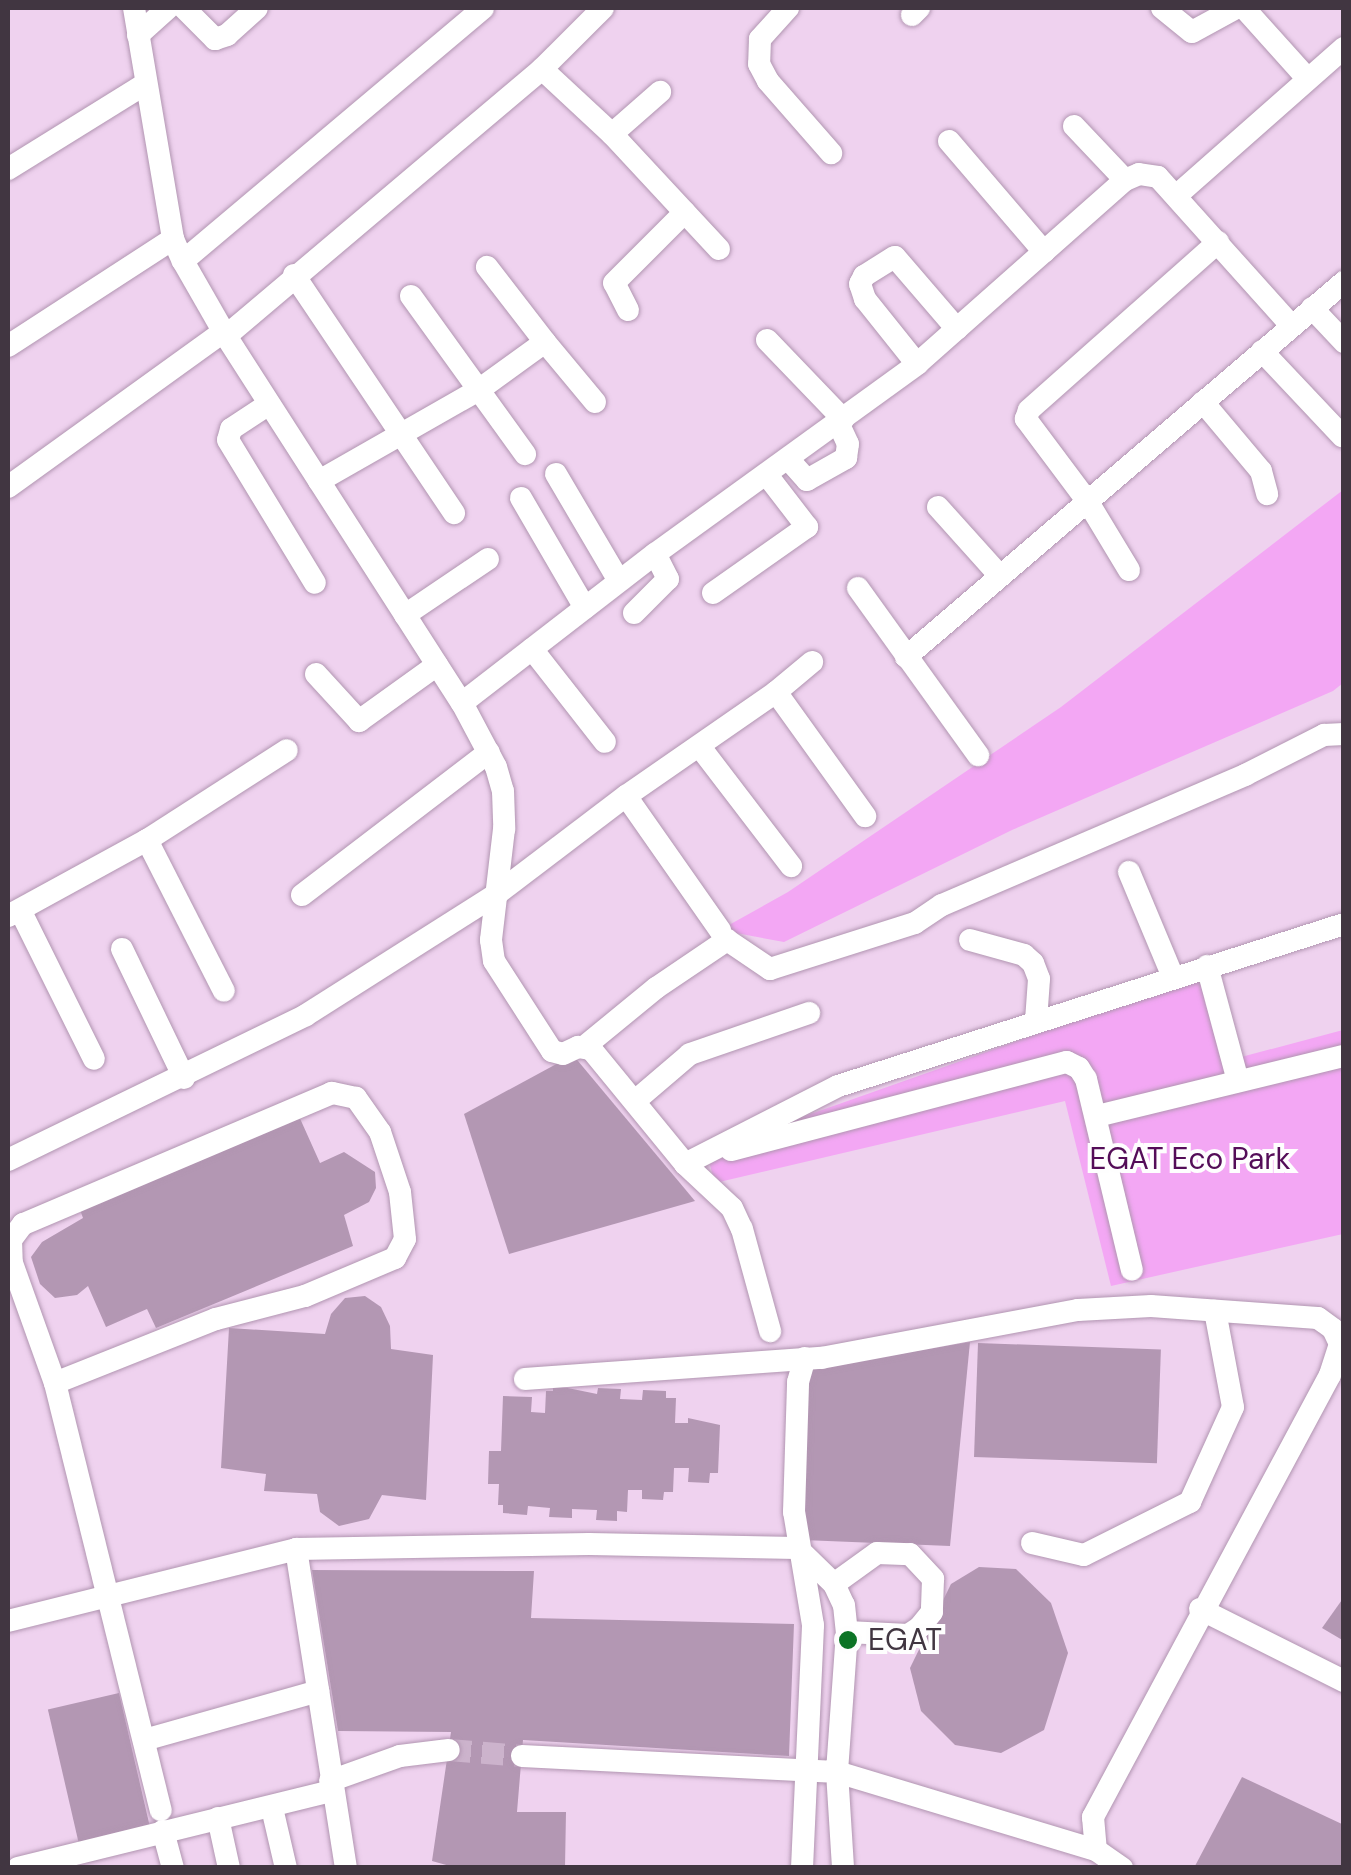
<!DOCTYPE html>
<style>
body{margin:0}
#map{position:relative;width:1351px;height:1875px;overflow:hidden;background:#efd2ef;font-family:"DM Sans",sans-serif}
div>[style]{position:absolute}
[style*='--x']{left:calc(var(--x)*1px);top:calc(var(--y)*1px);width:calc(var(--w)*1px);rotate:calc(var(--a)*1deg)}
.green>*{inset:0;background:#f3a7f4}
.building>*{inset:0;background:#b397b3;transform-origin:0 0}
.minor-tunnel>*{height:22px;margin-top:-11px;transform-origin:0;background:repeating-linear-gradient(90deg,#ccb3cc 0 22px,transparent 0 33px)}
.roads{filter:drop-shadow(0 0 2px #b195b1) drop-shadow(0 0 2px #b195b1)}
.minor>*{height:22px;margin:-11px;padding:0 11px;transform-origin:11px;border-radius:11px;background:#fff}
.dots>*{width:28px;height:28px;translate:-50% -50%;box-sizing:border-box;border:5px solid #fefefe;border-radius:50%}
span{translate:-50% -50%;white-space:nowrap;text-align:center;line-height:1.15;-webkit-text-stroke:8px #fefefe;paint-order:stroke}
.park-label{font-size:30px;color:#540d58}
.poi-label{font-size:30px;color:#413641}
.left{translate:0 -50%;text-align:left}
.frame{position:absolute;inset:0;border:10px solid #413641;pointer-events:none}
</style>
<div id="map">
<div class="green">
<div style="clip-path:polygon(1343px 490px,1343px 683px,1333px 691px,1012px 830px,784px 942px,720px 930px,788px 892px,1061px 707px)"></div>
<div style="clip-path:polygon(1204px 975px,1230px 1060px,1343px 1030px,1343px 1234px,1111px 1286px,1065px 1101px,715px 1183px,706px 1151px)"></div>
</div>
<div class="building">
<div style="clip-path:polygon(573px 1055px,695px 1201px,509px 1254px,464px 1114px)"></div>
<div style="clip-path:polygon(298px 1114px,320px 1163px,344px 1152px,375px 1172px,376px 1188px,369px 1202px,344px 1215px,353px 1246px,156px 1328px,147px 1309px,106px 1327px,88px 1286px,77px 1295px,55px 1298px,40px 1284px,31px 1257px,42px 1242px,83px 1218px,79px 1207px)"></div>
<div style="clip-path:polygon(365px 1296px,381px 1307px,390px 1326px,391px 1349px,433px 1355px,426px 1500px,382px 1495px,369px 1519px,339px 1526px,320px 1512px,317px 1494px,264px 1491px,266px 1474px,221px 1468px,229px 1328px,325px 1334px,331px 1314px,345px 1298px)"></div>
<div style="clip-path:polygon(970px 1342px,950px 1546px,803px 1540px,809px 1369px)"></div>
<div style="left:978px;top:1343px;width:183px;height:114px;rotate:2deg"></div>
<div style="clip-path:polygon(553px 1385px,597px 1394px,598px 1388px,621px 1389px,620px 1399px,642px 1400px,643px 1390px,666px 1391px,666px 1398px,676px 1398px,675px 1423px,688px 1423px,688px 1418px,720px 1425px,718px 1473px,710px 1473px,709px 1483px,688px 1482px,689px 1468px,674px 1468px,673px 1492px,664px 1492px,663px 1500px,642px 1499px,642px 1490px,628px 1490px,627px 1512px,617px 1511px,617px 1521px,596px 1520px,597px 1510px,572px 1509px,572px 1518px,549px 1517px,550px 1508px,528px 1506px,527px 1515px,503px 1513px,503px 1505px,498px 1505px,499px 1484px,488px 1484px,489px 1451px,501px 1451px,503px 1396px,532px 1397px,531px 1412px,545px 1413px,546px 1391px,553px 1391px)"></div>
<div style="clip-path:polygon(979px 1567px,1016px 1569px,1051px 1603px,1068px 1653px,1044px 1730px,1001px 1753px,955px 1745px,921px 1711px,910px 1668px,951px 1584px)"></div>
<div style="clip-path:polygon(312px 1570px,534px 1571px,531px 1618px,794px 1624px,789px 1756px,523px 1740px,517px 1812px,566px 1812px,565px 1867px,457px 1868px,432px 1861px,451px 1732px,338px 1731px)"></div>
<div style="clip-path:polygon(1344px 1597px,1344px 1641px,1322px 1628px)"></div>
<div style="left:119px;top:1693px;width:137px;height:73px;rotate:77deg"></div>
<div style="clip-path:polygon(1242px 1777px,1344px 1825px,1344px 1868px,1195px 1866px)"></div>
</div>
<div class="minor-tunnel">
<div style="--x:449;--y:1750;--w:73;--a:4.7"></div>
</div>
<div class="roads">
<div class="minor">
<div style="--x:134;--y:8;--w:234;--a:80.4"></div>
<div style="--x:173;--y:239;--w:24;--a:66"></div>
<div style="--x:183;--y:261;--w:86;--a:60.2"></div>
<div style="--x:226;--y:336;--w:436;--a:57.3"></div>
<div style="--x:462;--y:703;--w:72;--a:62"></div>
<div style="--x:496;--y:767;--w:25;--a:74"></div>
<div style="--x:503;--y:791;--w:38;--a:88"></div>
<div style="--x:504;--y:829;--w:112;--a:96.7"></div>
<div style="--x:491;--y:940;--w:21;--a:82"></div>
<div style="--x:494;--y:961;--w:107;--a:57.2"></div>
<div style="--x:552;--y:1051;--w:11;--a:15"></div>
<div style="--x:563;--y:1054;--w:17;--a:-25"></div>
<div style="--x:578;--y:1047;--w:13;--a:9"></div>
<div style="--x:591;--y:1049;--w:149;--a:50.7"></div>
<div style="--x:685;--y:1164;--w:64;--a:43.1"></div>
<div style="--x:732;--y:1208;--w:23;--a:65"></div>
<div style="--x:742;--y:1229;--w:106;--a:74.6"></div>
<div style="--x:184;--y:8;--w:44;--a:45"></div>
<div style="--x:215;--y:39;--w:13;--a:-18"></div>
<div style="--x:227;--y:35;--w:40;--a:-42"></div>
<div style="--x:788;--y:8;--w:42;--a:132.1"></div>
<div style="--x:760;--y:39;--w:25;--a:92"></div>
<div style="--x:759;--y:64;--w:19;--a:62"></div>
<div style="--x:768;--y:81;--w:96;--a:48.8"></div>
<div style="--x:1162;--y:8;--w:38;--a:39"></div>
<div style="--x:1192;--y:32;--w:50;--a:-28.6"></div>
<div style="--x:1244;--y:8;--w:93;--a:48.1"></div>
<div style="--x:912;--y:15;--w:10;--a:-45"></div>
<div style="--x:138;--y:35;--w:40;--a:-42"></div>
<div style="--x:542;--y:69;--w:96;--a:42.9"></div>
<div style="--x:612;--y:134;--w:157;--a:47.1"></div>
<div style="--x:1074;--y:126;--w:74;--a:46.6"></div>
<div style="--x:612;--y:134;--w:64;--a:-41.2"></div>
<div style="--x:949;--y:141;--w:146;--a:49.4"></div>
<div style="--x:8;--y:169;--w:161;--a:-31.8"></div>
<div style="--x:1176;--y:196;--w:224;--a:-41.4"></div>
<div style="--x:183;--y:261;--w:392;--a:-40.1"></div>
<div style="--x:294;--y:275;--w:287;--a:56.1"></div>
<div style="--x:411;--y:296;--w:195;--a:54.2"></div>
<div style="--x:1312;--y:308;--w:47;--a:46.7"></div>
<div style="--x:628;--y:310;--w:30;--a:-117"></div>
<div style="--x:614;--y:283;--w:100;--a:-45"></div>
<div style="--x:226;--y:336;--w:414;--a:-40.2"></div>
<div style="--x:542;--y:69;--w:86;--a:-45"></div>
<div style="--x:767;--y:340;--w:110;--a:46.1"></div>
<div style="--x:545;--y:342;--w:78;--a:50.2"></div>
<div style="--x:8;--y:346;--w:197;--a:-33"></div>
<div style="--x:1262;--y:351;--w:117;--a:46.7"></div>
<div style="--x:917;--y:364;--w:83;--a:-128.7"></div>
<div style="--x:865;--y:299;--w:16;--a:-108"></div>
<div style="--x:860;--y:284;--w:9;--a:-63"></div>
<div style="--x:864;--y:276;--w:36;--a:-32"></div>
<div style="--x:895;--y:257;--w:95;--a:49.3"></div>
<div style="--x:1203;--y:402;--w:90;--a:50"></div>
<div style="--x:1261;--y:471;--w:24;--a:75"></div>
<div style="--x:269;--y:404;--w:45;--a:146.7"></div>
<div style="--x:231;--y:429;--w:11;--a:105"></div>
<div style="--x:228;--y:440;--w:167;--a:58.7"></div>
<div style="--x:789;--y:460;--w:27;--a:48"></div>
<div style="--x:807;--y:480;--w:45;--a:-29.4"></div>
<div style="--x:846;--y:458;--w:14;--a:-82"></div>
<div style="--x:848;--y:444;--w:23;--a:-115"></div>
<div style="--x:556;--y:474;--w:124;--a:59.5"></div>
<div style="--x:319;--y:481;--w:185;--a:-29.7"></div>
<div style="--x:480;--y:389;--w:80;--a:-35.9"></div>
<div style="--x:545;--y:342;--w:95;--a:-127.7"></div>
<div style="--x:8;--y:487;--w:265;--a:-35.8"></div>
<div style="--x:521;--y:498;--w:127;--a:59.8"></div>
<div style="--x:938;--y:507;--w:93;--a:48.1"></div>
<div style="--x:1129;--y:570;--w:79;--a:-121.1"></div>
<div style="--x:1088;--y:502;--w:104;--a:-126.8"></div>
<div style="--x:1026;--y:419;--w:9;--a:-72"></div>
<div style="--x:1029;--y:410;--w:253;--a:-41.6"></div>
<div style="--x:858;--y:588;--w:206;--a:54.3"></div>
<div style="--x:713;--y:593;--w:115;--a:-35.1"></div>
<div style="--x:807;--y:527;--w:66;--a:-127.6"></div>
<div style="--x:634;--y:613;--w:48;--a:-45"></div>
<div style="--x:668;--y:579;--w:28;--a:-117"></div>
<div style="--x:405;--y:615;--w:100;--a:-34"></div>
<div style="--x:532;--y:649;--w:118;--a:51.9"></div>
<div style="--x:906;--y:657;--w:577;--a:-40.57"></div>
<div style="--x:316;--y:674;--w:64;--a:47.5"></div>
<div style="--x:359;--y:721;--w:96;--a:-35.7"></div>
<div style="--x:776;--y:692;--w:153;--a:54.3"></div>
<div style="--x:462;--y:703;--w:244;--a:-37.7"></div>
<div style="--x:655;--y:554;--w:324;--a:-35.9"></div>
<div style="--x:917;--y:364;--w:278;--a:-41.5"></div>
<div style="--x:1125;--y:180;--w:15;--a:-23"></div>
<div style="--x:1139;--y:174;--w:19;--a:9"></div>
<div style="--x:1158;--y:177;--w:199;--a:48.1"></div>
<div style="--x:700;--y:747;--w:150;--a:52.6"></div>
<div style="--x:626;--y:796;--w:164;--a:55"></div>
<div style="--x:147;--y:840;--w:169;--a:63"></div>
<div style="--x:1129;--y:872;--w:114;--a:67.3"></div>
<div style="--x:302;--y:895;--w:235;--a:-37.4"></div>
<div style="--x:20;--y:910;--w:166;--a:63.6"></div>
<div style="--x:8;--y:916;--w:158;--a:-28.7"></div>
<div style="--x:147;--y:840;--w:166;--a:-32.7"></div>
<div style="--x:970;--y:940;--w:56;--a:15.5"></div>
<div style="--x:1024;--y:955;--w:12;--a:42"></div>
<div style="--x:1033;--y:963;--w:17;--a:69"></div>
<div style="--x:1039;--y:979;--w:42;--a:94.1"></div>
<div style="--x:122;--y:949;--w:143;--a:64.3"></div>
<div style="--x:1207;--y:966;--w:119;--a:74.9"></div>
<div style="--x:584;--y:1047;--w:93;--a:-39.3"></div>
<div style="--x:656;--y:988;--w:86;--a:-34.1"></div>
<div style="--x:727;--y:940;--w:52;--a:34"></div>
<div style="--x:770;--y:969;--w:152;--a:-17.6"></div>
<div style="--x:915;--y:923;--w:32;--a:-34"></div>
<div style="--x:942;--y:905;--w:330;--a:-23.2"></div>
<div style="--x:1245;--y:775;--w:89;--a:-26.9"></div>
<div style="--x:1324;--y:735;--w:20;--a:-3"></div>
<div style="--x:635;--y:1101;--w:72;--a:-40.5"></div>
<div style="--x:690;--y:1054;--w:126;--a:-19"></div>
<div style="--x:1097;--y:1116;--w:254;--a:-13.7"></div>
<div style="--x:731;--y:1150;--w:347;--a:-14.7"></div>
<div style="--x:1067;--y:1062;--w:13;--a:27"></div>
<div style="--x:1079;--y:1068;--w:13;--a:58"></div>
<div style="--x:1086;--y:1079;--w:196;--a:76.5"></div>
<div style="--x:8;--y:1160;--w:331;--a:-25.9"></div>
<div style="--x:306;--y:1015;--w:227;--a:-32.4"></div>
<div style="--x:498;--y:893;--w:161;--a:-37.2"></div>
<div style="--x:626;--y:796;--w:183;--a:-34.7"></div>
<div style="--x:776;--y:692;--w:47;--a:-39.8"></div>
<div style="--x:685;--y:1164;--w:172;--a:-27"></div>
<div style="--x:838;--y:1086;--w:531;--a:-17.75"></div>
<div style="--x:525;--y:1379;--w:297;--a:-4.1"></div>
<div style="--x:821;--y:1358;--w:261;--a:-10.6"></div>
<div style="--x:1078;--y:1310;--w:73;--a:-3.1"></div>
<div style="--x:1151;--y:1306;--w:167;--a:4.1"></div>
<div style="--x:1318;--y:1318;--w:19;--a:36"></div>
<div style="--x:1333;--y:1329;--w:17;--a:65"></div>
<div style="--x:1340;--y:1344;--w:33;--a:108"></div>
<div style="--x:1330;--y:1375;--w:502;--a:118.2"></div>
<div style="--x:1093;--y:1817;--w:33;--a:85"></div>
<div style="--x:55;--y:1383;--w:173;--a:-21.7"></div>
<div style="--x:216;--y:1319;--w:92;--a:-14.5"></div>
<div style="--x:305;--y:1296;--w:98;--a:-22.9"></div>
<div style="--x:395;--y:1258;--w:21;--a:-62"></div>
<div style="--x:405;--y:1239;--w:47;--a:-96.1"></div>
<div style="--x:400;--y:1192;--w:63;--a:-108.4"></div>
<div style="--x:380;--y:1132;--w:42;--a:-125.2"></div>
<div style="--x:356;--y:1098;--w:25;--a:-168"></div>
<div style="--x:332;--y:1093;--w:336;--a:157"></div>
<div style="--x:23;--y:1224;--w:20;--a:127"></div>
<div style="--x:11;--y:1240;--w:23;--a:88"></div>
<div style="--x:12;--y:1263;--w:127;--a:70.3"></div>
<div style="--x:55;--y:1383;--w:440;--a:76.1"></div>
<div style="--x:1032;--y:1543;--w:53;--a:13"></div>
<div style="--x:1084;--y:1555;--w:119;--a:-26.6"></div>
<div style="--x:1190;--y:1502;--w:104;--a:-65.6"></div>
<div style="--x:1233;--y:1407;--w:98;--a:-100.6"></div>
<div style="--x:296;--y:1549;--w:323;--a:81.1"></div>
<div style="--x:834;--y:1584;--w:53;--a:-35.8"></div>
<div style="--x:877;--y:1553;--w:33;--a:2"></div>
<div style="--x:910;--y:1554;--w:34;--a:47"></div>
<div style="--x:933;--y:1579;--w:33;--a:92"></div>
<div style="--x:932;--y:1612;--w:19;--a:129"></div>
<div style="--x:920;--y:1627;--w:14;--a:146"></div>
<div style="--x:908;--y:1635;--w:61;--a:-177.2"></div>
<div style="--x:1200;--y:1609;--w:161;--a:26.6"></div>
<div style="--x:8;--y:1621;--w:297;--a:-14"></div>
<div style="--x:296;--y:1549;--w:293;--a:-1"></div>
<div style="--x:589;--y:1544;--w:208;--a:1.1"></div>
<div style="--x:797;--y:1548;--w:52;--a:44.2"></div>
<div style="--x:834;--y:1584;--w:23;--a:65"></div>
<div style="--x:844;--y:1605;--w:27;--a:84"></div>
<div style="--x:847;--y:1632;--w:140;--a:94.1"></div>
<div style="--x:837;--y:1772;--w:96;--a:86.4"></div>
<div style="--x:144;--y:1740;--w:181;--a:-15.7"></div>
<div style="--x:522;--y:1756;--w:315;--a:2.9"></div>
<div style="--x:837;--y:1772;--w:270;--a:16.8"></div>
<div style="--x:1096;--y:1850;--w:32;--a:35"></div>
<div style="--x:330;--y:1781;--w:74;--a:-19.7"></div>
<div style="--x:400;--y:1756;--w:49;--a:-7"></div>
<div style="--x:272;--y:1808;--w:62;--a:76.9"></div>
<div style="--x:218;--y:1818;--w:51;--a:77.6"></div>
<div style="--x:163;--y:1831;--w:38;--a:75"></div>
<div style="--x:18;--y:1868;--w:322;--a:-13.8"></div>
<div style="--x:802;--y:1868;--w:243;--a:-87.4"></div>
<div style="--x:813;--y:1625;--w:115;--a:-99.5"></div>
<div style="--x:794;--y:1512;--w:130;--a:-88.2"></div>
<div style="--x:798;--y:1382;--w:25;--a:-74"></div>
</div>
</div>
<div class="dots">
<div style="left:848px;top:1640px;background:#0d7426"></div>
</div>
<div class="park-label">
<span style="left:1190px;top:1159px">EGAT Eco Park</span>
</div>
<div class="poi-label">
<span class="left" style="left:868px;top:1640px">EGAT</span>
</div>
<div class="frame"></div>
</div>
